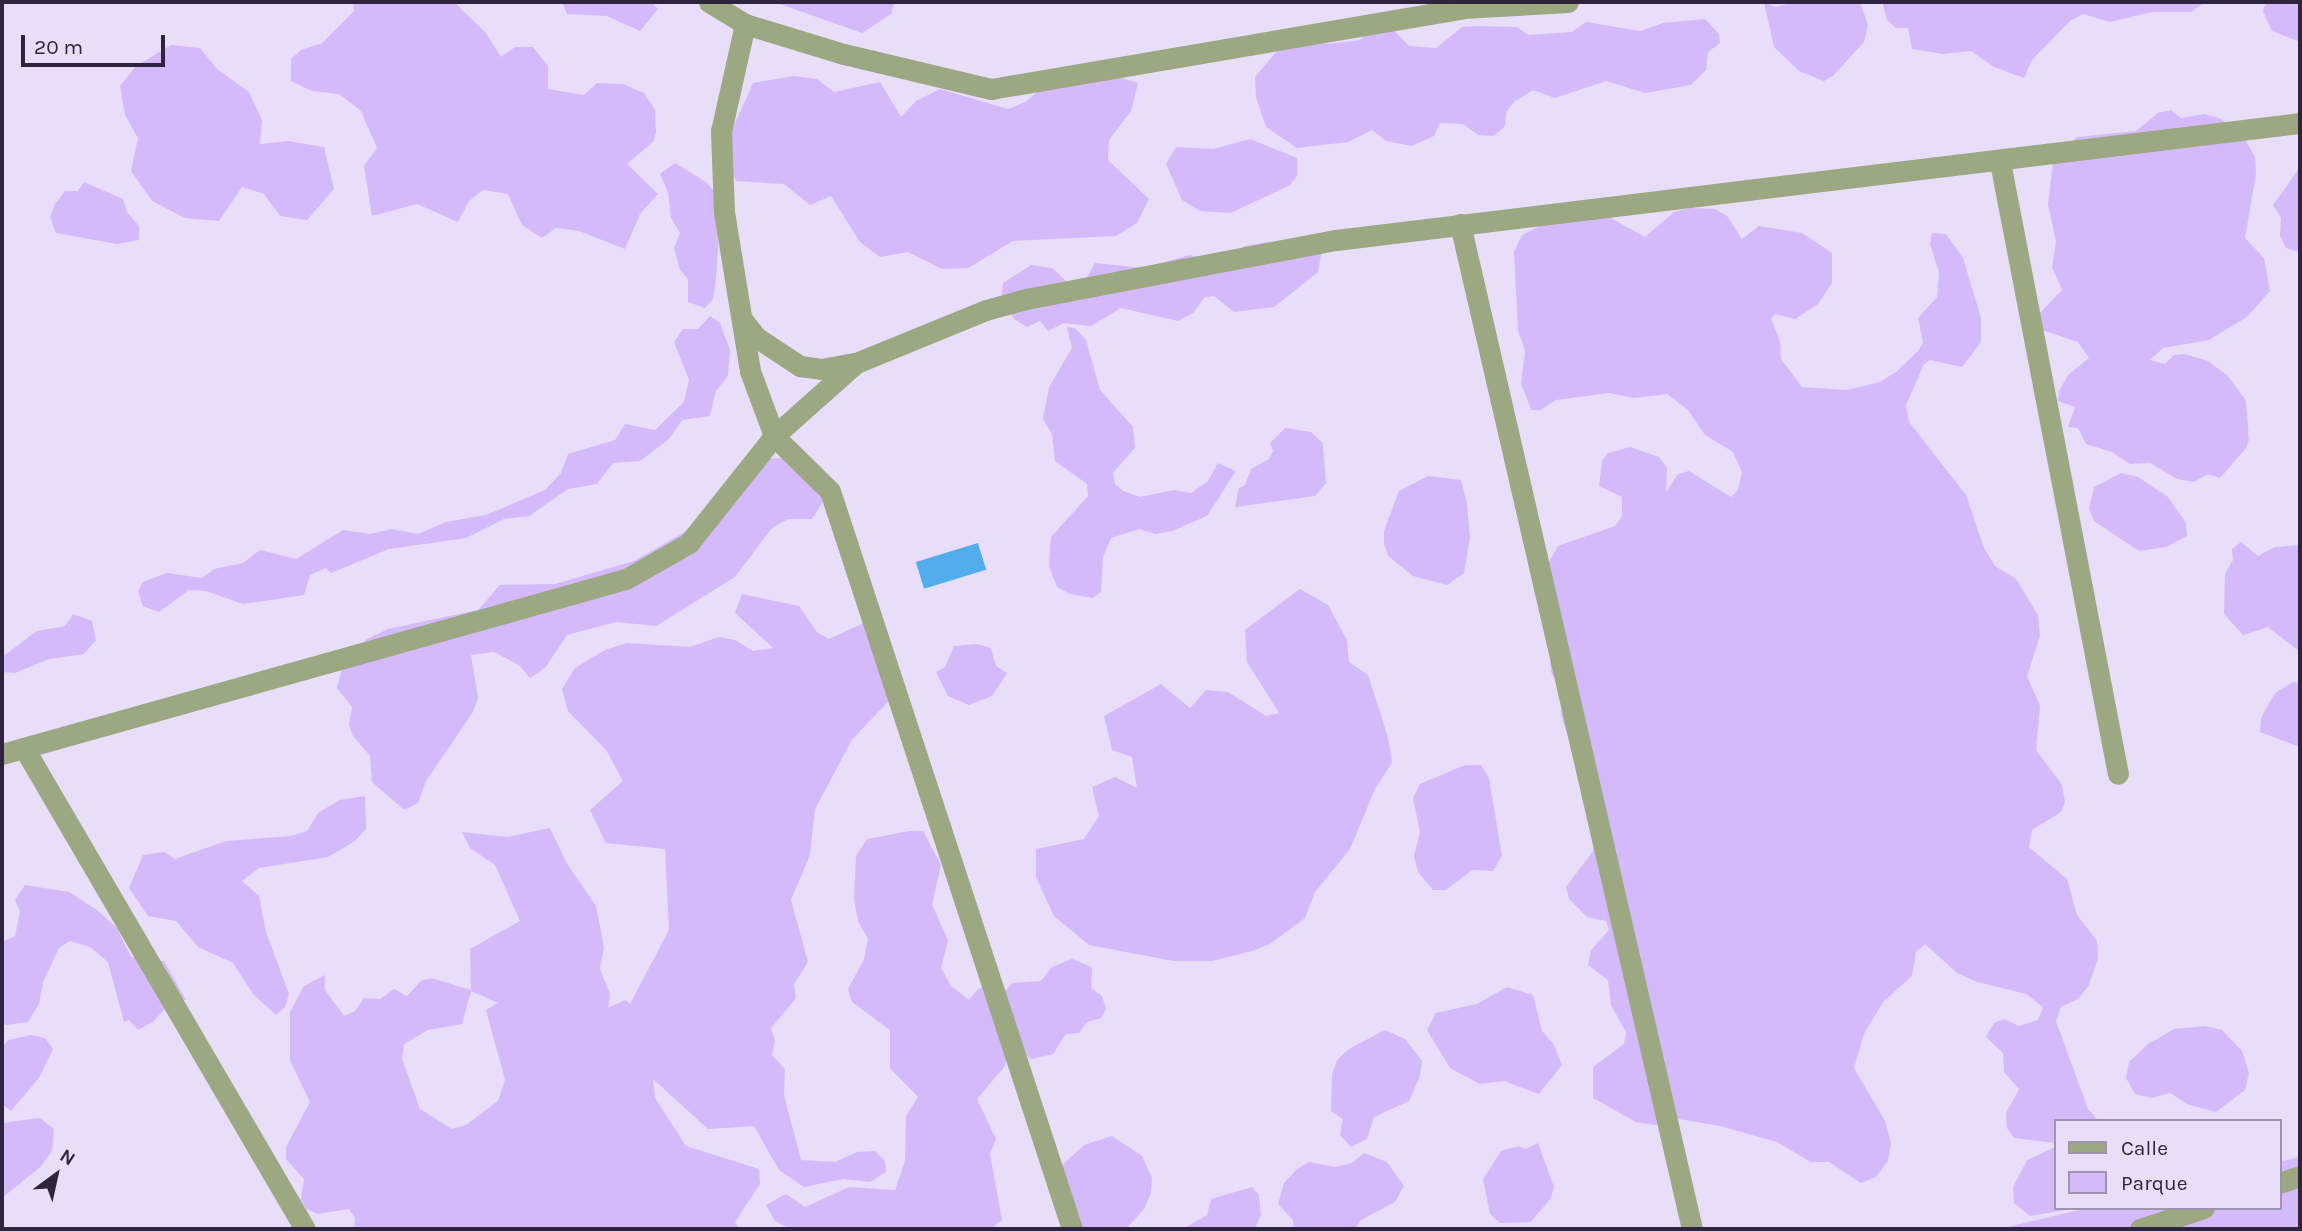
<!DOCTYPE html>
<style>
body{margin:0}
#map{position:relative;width:2302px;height:1231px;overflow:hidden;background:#e8def9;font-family:Karla,sans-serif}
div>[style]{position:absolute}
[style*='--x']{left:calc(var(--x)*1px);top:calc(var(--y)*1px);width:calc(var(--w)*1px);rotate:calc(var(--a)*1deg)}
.green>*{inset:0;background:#d4bafb}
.water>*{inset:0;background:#53acec;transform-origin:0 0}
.street>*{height:21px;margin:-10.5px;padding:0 10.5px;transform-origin:10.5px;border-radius:10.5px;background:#9ba881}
span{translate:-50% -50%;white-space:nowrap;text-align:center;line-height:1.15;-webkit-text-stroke:6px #e8def9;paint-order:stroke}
.frame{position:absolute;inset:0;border:4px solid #2f243e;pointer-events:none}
.legend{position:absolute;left:2054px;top:1119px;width:228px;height:91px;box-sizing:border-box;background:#e8def9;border:2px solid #9e94ae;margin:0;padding:9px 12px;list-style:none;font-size:21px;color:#2f243e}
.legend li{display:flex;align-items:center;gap:14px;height:35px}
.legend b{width:35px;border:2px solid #9e94ae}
.north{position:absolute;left:21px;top:1140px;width:70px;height:70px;-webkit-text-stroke:5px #e8def9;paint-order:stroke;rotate:33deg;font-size:19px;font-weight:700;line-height:28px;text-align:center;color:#2f243e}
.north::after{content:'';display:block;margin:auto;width:24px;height:32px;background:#2f243e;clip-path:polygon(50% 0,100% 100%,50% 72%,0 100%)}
.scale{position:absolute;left:21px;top:35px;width:144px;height:32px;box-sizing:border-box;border:4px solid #2f243e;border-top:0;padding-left:9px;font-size:21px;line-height:24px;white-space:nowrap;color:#2f243e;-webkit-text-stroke:5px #e8def9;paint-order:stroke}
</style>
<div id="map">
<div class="green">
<div style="clip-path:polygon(353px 2px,454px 2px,486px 33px,501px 57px,515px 47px,533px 47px,548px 66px,548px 89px,584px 95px,597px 83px,623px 84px,644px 93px,655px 110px,656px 132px,653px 142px,627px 164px,658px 194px,640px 214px,625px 249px,579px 231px,556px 228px,542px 238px,522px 225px,508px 194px,483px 190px,469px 201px,458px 222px,417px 204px,372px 216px,364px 166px,377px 148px,361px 111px,339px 94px,312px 91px,291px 81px,291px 59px,301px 50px,322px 43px,354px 11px)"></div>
<div style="clip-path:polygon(562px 2px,652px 2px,658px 9px,640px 31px,607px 16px,567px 14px)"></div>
<div style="clip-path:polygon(774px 2px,895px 2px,891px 14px,862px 33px)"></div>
<div style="clip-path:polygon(1764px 2px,1776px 7px,1794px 2px,1860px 2px,1868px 25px,1864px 42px,1833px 76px,1824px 81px,1799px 71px,1774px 47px)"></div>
<div style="clip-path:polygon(1882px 2px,2205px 2px,2191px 12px,2152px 12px,2110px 22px,2083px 14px,2070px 21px,2032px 60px,2024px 78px,1994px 67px,1971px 51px,1943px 54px,1912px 49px,1908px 28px,1896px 28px,1887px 20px)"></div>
<div style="clip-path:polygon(2266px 2px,2300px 2px,2300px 42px,2272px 31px,2263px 11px)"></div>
<div style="clip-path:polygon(1705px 19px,1719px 34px,1720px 43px,1708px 52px,1706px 70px,1691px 85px,1645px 93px,1606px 81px,1555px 98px,1533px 90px,1514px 102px,1506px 112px,1505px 126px,1494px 136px,1478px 135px,1463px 124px,1440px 123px,1434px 136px,1412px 146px,1386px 141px,1372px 130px,1348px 142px,1297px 148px,1266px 127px,1256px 97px,1255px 77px,1277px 51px,1305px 40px,1327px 44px,1360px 40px,1371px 29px,1389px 25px,1409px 46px,1436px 48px,1462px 27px,1477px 26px,1517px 27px,1528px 35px,1572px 32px,1586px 22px,1640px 31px,1663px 23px)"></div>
<div style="clip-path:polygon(171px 45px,200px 48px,217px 69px,249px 92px,262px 120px,260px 144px,288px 141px,324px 147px,334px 189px,307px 220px,280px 216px,264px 194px,242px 187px,219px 221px,185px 218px,152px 201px,131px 171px,138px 138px,125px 115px,120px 86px,136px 66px)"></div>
<div style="clip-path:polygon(1107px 73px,1138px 83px,1131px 111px,1109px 140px,1108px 160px,1149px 199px,1137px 223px,1116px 236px,1013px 241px,968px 268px,942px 269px,908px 252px,880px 257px,860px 242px,831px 196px,810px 205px,784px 184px,736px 181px,723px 150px,753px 83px,794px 76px,817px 79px,834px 92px,880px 82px,901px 117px,916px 101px,940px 89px,1008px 109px,1025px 102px,1058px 75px)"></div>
<div style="clip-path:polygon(2171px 110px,2181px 118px,2205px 114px,2221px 119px,2246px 141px,2255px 157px,2256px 174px,2245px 238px,2264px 258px,2270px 291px,2247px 317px,2209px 340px,2163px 348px,2150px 360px,2165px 364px,2174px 355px,2185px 354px,2208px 361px,2228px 376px,2246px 401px,2249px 440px,2246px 448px,2220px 478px,2208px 474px,2194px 482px,2177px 479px,2150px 463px,2130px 464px,2112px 452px,2086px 444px,2078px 428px,2068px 427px,2075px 407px,2058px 401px,2059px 391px,2068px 375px,2089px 358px,2078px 342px,2039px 329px,2035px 318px,2062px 290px,2052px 267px,2056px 242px,2048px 204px,2053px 162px,2077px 137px,2136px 131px,2158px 113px)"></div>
<div style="clip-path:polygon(1250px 139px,1297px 158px,1297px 176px,1290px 185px,1231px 213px,1200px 211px,1182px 200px,1166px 164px,1176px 147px,1213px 149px)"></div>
<div style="clip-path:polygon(675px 163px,706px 182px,721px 200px,716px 280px,713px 299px,705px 308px,688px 302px,688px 279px,680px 270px,674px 248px,680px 233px,671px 218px,668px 192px,660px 174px)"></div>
<div style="clip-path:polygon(2300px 167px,2300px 252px,2286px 248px,2280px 236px,2281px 218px,2273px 205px)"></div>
<div style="clip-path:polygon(84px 182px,123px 199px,127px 212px,139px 226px,139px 240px,117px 244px,56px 233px,50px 217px,55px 204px,65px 191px,78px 191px)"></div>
<div style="clip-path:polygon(1690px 208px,1715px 209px,1727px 216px,1742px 239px,1759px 226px,1802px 233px,1832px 253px,1832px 283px,1818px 304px,1795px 319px,1775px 314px,1771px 319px,1780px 341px,1781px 359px,1802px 387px,1847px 390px,1880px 382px,1896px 372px,1919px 350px,1923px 342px,1918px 318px,1937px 297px,1939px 273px,1930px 244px,1932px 233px,1946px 234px,1963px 258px,1981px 318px,1981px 342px,1962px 367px,1930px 360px,1924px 364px,1906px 405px,1909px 422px,1966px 495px,1984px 548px,1995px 566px,2016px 579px,2038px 615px,2040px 636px,2027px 676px,2040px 706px,2036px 750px,2062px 785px,2065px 802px,2061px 812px,2032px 830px,2029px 847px,2067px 879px,2077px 915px,2097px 941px,2098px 958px,2089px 985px,2078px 999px,2061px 1007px,2056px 1021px,2088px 1109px,2099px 1121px,2055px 1121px,2055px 1143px,2014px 1138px,2007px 1128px,2006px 1113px,2019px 1089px,2004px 1072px,2003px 1053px,1986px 1037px,1994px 1023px,2004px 1019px,2019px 1026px,2038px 1020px,2043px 1007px,2026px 994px,1977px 982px,1957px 973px,1925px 944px,1916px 952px,1912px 976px,1883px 1002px,1864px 1034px,1854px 1068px,1885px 1121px,1891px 1143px,1888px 1161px,1876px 1177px,1861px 1183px,1829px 1162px,1811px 1162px,1777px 1142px,1720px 1126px,1673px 1118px,1655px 1125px,1636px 1122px,1593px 1098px,1593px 1067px,1624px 1044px,1626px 1032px,1611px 1005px,1608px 980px,1588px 965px,1591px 950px,1609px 930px,1606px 921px,1587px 917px,1569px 899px,1566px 887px,1593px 851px,1596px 823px,1561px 715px,1563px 694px,1551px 672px,1544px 571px,1558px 546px,1615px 526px,1622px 516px,1622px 497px,1599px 486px,1602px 461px,1608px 453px,1630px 447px,1659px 457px,1667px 468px,1666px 492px,1678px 474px,1689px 471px,1731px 497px,1738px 490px,1742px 472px,1733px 452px,1705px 435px,1688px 410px,1667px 394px,1634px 398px,1609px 393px,1556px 400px,1541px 410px,1531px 410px,1521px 383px,1525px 351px,1518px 330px,1514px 252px,1522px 235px,1540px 226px,1609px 217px,1645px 237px,1674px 212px)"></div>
<div style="clip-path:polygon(1267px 242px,1322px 249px,1318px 272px,1274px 307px,1234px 312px,1214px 296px,1204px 298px,1193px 313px,1178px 321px,1121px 308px,1091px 326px,1064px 323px,1048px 331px,1040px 321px,1027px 327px,1014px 319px,1001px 297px,1003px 283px,1031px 265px,1052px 268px,1066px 281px,1085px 281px,1095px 263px,1143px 268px,1190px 255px,1210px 263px,1245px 246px)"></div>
<div style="clip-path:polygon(710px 316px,720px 323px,730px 350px,728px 376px,716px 391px,710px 416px,682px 420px,669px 439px,640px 461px,613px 463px,597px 484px,568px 489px,529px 516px,504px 519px,466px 538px,389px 549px,331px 573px,326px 568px,310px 575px,304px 595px,243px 604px,206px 591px,189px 590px,159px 612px,143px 606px,138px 591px,143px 582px,167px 573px,202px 578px,214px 569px,243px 563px,260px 550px,296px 559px,343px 530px,370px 534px,392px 529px,418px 534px,446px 522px,486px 515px,545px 490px,561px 473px,568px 454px,615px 440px,625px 424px,655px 430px,684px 402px,689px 380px,674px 342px,683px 329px,698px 329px)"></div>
<div style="clip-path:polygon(1067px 327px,1075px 328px,1086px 340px,1100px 390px,1133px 427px,1135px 448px,1113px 473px,1115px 484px,1123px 491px,1140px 497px,1174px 490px,1191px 493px,1208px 481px,1218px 463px,1236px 471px,1207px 516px,1172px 531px,1155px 534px,1139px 529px,1111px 538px,1103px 557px,1101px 592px,1093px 598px,1070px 594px,1057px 587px,1049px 566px,1051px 537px,1088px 496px,1087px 484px,1055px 461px,1052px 434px,1043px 419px,1049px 387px,1072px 348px)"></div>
<div style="clip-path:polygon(1285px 428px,1311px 432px,1323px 443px,1326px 483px,1315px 496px,1235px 507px,1239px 488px,1245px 485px,1251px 469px,1269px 459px,1273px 451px,1270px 443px)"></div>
<div style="clip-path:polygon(784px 458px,830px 491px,812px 519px,788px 519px,772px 528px,735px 577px,656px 626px,616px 622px,567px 635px,545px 668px,530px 678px,519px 665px,494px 652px,471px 655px,478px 698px,473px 712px,426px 781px,418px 803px,404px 810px,372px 782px,370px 756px,353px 736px,349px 725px,352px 707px,337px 688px,343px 664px,367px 639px,388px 629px,478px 610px,500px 585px,555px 584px,634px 561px,688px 530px,759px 459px)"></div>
<div style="clip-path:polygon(2121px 473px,2138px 477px,2168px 497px,2186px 523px,2187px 536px,2166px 547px,2139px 551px,2094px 521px,2089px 509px,2094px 487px)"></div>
<div style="clip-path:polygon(1428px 476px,1461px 480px,1467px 504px,1470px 538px,1464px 573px,1447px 585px,1413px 576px,1388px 556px,1384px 544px,1384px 531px,1399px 491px)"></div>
<div style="clip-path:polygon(2241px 542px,2258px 556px,2275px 547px,2300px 545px,2300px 652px,2268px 627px,2243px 635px,2224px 614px,2225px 574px,2233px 560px,2232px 549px)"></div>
<div style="clip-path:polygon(1300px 589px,1328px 605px,1347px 640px,1349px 662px,1368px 675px,1388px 737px,1392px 763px,1375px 789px,1350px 849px,1315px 892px,1305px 918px,1270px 944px,1252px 951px,1212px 961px,1173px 961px,1089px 945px,1054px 916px,1036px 877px,1036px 849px,1084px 839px,1099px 816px,1092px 787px,1115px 777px,1137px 788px,1132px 757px,1112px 750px,1104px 716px,1161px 684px,1190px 708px,1206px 690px,1228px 692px,1266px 716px,1279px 713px,1247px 662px,1245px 630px)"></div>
<div style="clip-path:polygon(evenodd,742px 594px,799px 606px,817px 632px,829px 639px,872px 619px,896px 693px,852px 740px,815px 809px,810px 855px,791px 900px,808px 962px,794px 984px,796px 998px,771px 1028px,775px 1041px,772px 1055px,785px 1069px,784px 1095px,801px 1160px,835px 1162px,857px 1152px,875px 1151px,885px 1161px,886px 1172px,870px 1182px,844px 1179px,804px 1187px,779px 1170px,754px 1126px,708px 1129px,653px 1079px,655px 1098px,686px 1146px,759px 1169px,760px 1184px,735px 1222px,739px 1229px,354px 1229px,355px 1218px,349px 1209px,318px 1214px,306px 1209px,301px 1199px,304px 1179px,286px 1159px,286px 1147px,310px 1102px,290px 1061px,290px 1012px,304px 986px,325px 975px,325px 990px,344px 1016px,355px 1011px,364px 998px,380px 999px,394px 989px,407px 996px,421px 981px,431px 978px,471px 990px,470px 949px,520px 921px,495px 865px,470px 848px,462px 832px,507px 837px,550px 828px,566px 862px,596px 906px,604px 947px,600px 969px,610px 994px,608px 1008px,625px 1000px,630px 1004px,669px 930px,665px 849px,606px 843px,590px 810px,623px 781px,606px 750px,568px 711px,562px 689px,575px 668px,605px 650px,627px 643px,690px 647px,719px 637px,735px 640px,753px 651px,773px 648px,735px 613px,742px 594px,471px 991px,498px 1003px,486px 1010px,505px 1080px,498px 1101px,466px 1125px,452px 1129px,420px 1109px,402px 1059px,404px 1044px,428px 1030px,462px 1024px,471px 991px)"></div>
<div style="clip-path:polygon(73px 614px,92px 621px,96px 640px,84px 654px,49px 659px,15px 673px,2px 672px,2px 657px,37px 631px,65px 626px)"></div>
<div style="clip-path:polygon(977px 644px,991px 648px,996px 666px,1007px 673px,992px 696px,969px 705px,948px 696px,936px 672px,945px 667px,954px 646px)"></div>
<div style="clip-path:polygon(2293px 682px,2300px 683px,2300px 747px,2260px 732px,2261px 718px,2275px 693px)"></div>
<div style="clip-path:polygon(1465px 765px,1481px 765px,1489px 778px,1502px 856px,1493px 871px,1472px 870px,1446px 890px,1433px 890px,1418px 872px,1414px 856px,1420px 832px,1413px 798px,1420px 784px)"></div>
<div style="clip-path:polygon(365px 796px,366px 829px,355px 841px,328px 857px,259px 868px,242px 881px,259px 896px,266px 932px,289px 994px,285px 1007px,276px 1015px,253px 994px,233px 963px,198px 947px,176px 921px,148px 916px,129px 888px,143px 855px,164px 852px,175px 859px,226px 841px,291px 836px,307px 831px,319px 812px,340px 800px)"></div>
<div style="clip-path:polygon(909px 831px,923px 831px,941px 865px,932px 905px,948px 940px,941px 968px,951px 986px,969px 1000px,978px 989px,991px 984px,1002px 995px,1012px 983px,1041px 981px,1052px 967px,1072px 959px,1092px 967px,1091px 988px,1102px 996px,1106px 1009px,1101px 1018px,1087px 1022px,1079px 1033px,1066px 1034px,1053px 1054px,1031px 1059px,1011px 1044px,1005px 1066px,977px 1099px,996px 1139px,990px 1154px,1002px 1220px,991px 1229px,790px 1229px,775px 1221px,766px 1205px,786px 1194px,805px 1207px,849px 1187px,895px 1190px,905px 1161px,906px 1116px,918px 1097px,890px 1068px,890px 1030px,852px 1002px,848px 989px,864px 959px,868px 939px,858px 921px,854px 899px,856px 856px,867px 839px)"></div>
<div style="clip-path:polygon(25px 885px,69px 892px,97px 910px,117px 928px,131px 957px,164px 961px,186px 1000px,172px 1001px,153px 1022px,138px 1030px,129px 1020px,124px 1022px,108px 962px,90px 947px,70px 941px,59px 948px,43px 982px,39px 1004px,28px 1022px,6px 1025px,2px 1022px,2px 942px,15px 936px,20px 911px,15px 900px)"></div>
<div style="clip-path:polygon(1507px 987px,1533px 995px,1542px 1031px,1554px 1045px,1562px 1065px,1539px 1094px,1504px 1081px,1480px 1084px,1450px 1068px,1427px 1030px,1436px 1013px,1477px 1004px)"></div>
<div style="clip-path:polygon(2205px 1026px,2222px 1030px,2242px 1051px,2249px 1073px,2245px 1090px,2216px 1112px,2187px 1104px,2170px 1093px,2152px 1098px,2135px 1094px,2126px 1078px,2129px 1062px,2148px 1044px,2174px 1029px)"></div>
<div style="clip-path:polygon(1385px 1030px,1405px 1039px,1422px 1061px,1420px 1076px,1409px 1101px,1374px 1117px,1367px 1139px,1351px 1147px,1340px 1135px,1343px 1119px,1331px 1111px,1332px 1075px,1337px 1060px,1349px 1049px)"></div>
<div style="clip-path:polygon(31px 1035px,45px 1038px,53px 1049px,39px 1078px,11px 1111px,2px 1104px,2px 1048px,8px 1040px)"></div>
<div style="clip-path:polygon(40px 1118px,54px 1129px,52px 1151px,40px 1167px,2px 1198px,2px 1123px)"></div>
<div style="clip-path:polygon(1112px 1136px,1142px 1156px,1152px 1178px,1151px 1192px,1145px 1208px,1126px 1229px,1086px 1229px,1076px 1223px,1059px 1168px,1084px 1145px)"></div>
<div style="clip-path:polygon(1538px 1143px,1554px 1187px,1551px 1198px,1531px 1222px,1500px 1223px,1490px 1214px,1483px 1179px,1501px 1151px,1519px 1146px,1526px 1149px)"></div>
<div style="clip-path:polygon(2055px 1147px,2055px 1208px,2076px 1208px,2030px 1216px,2014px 1203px,2013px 1187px,2027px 1160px)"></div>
<div style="clip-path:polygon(1364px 1153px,1387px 1162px,1404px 1186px,1395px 1202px,1361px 1220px,1355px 1229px,1294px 1229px,1293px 1220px,1278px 1204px,1284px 1183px,1297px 1169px,1309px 1162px,1335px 1167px,1352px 1163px)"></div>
<div style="clip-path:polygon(2300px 1157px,2300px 1229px,1999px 1229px,2087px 1208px,2279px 1208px,2279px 1162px)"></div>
<div style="clip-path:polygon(1252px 1187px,1259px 1195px,1261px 1215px,1255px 1229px,1183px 1229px,1207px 1215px,1211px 1199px)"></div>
</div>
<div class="water">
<div style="left:978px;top:543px;width:28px;height:65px;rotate:73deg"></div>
</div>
<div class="street">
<div style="--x:709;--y:2;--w:42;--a:31.4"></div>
<div style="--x:745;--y:24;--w:103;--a:16.9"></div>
<div style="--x:844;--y:54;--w:151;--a:13.4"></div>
<div style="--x:991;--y:89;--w:479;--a:-9.7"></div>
<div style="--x:1463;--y:8;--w:105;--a:-3.3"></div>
<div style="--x:745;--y:24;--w:110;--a:102.6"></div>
<div style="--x:721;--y:131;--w:81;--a:87.9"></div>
<div style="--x:724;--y:212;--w:161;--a:80.7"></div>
<div style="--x:750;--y:371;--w:69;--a:69.7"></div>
<div style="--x:774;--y:436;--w:78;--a:44.5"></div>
<div style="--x:830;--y:491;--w:777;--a:71.84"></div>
<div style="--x:2000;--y:162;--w:623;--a:79.09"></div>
<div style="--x:1460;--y:224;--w:1031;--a:77"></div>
<div style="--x:742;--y:319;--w:23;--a:52"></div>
<div style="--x:756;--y:337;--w:53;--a:33.4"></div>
<div style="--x:800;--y:366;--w:21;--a:8"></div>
<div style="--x:821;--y:369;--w:35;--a:-10"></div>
<div style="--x:24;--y:748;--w:557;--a:59.71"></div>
<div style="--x:2;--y:754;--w:648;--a:-15.67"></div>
<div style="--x:626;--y:579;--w:73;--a:-29.7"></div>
<div style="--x:689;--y:543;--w:137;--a:-51.5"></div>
<div style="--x:774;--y:436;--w:110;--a:-41.7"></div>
<div style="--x:856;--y:363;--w:140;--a:-22.2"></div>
<div style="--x:986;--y:310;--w:41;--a:-15.4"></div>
<div style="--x:1026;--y:299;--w:316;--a:-10.8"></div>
<div style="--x:1336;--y:240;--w:971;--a:-6.92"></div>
<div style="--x:2279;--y:1183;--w:22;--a:-18"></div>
<div style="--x:2140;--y:1229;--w:67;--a:-18.2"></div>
</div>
<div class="frame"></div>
<ul class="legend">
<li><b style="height:9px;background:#9ba881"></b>Calle</li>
<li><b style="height:19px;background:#d4bafb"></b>Parque</li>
</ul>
<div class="north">N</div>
<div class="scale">20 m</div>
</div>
